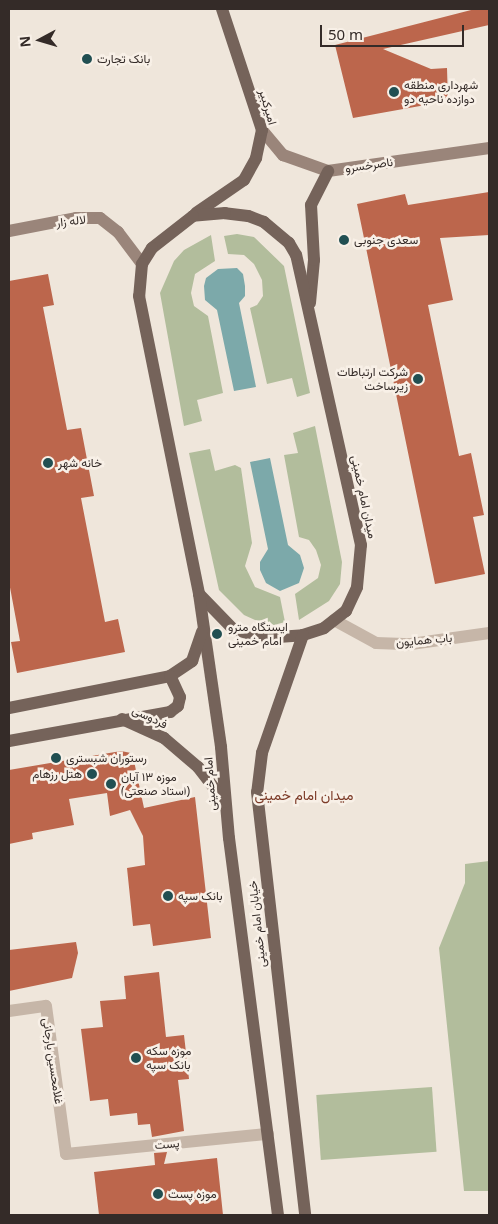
<!DOCTYPE html>
<meta charset="utf-8">
<style>
body{margin:0}
#map{position:relative;width:498px;height:1224px;overflow:hidden;background:#efe6db;font-family:"Noto Sans",Vazirmatn,sans-serif}
div>[style]{position:absolute}
[style*='--x']{left:calc(var(--x)*1px);top:calc(var(--y)*1px);width:calc(var(--w)*1px);rotate:calc(var(--a)*1deg)}
.green>*{inset:0;background:#b2bd9c;transform-origin:0 0}
.water>*{inset:0;background:#7ca9aa}
.building>*{inset:0;background:#bc664c}
.street>*{height:12px;margin:-6px;padding:0 6px;transform-origin:6px;border-radius:6px;background:#c6b6a8}
.secondary>*{height:12px;margin:-6px;padding:0 6px;transform-origin:6px;border-radius:6px;background:#9a857a}
.primary>*{height:12px;margin:-6px;padding:0 6px;transform-origin:6px;border-radius:6px;background:#75635a}
.dots>*{width:14px;height:14px;translate:-50% -50%;box-sizing:border-box;border:2px solid #f8f0e7;border-radius:50%}
span{translate:-50% -50%;white-space:nowrap;text-align:center;line-height:1.15;-webkit-text-stroke:5px #f8f0e7;paint-order:stroke}
.poi-label{font-size:12px;color:#342b28}
.left{translate:0 -50%;text-align:left}
.right{translate:-100% -50%;text-align:right}
.street-label{font-size:12px;color:#342b28}
.neighbourhood-label{font-size:14px;color:#7c3a27}
.frame{position:absolute;inset:0;border:10px solid #342b28;pointer-events:none}
.north{position:absolute;left:15px;top:15px;width:50px;height:50px;-webkit-text-stroke:4px #f8f0e7;paint-order:stroke;rotate:264deg;font-size:14px;font-weight:700;line-height:20px;text-align:center;color:#342b28}
.north::after{content:'';display:block;margin:auto;width:18px;height:22px;background:#342b28;clip-path:polygon(50% 0,100% 100%,50% 72%,0 100%)}
.scale{position:absolute;left:320px;top:25px;width:144px;height:22px;box-sizing:border-box;border:2px solid #342b28;border-top:0;padding-left:6px;font-size:15px;line-height:18px;white-space:nowrap;color:#342b28;-webkit-text-stroke:4px #f8f0e7;paint-order:stroke}
</style>
<div id="map">
<div class="green">
<div style="clip-path:polygon(237px 234px,254px 237px,284px 266px,310px 393px,297px 397px,292px 378px,267px 384px,250px 308px,257px 305px,263px 296px,262px 280px,254px 264px,244px 255px,228px 254px,224px 236px)"></div>
<div style="clip-path:polygon(211px 235px,215px 261px,195px 274px,191px 293px,194px 306px,208px 316px,223px 393px,197px 400px,202px 421px,184px 426px,160px 293px,174px 261px,184px 250px)"></div>
<div style="clip-path:polygon(315px 426px,342px 562px,340px 584px,329px 601px,299px 620px,295px 594px,318px 578px,321px 565px,316px 550px,309px 540px,299px 537px,284px 455px,298px 453px,293px 433px)"></div>
<div style="clip-path:polygon(210px 449px,215px 471px,235px 465px,241px 468px,252px 543px,245px 566px,255px 587px,280px 597px,285px 622px,274px 625px,255px 620px,244px 615px,219px 590px,189px 453px)"></div>
<div style="clip-path:polygon(489px 861px,489px 1191px,464px 1191px,439px 948px,465px 883px,465px 864px)"></div>
<div style="left:432px;top:1087px;width:65px;height:116px;rotate:86deg"></div>
</div>
<div class="water">
<div style="clip-path:polygon(237px 268px,243px 274px,245px 286px,245px 296px,239px 303px,256px 387px,234px 391px,217px 310px,205px 300px,204px 286px,206px 278px,218px 269px)"></div>
<div style="clip-path:polygon(270px 458px,288px 545px,300px 555px,304px 568px,299px 583px,280px 591px,266px 583px,260px 570px,260px 562px,268px 549px,250px 462px)"></div>
</div>
<div class="building">
<div style="clip-path:polygon(475px 9px,489px 9px,489px 25px,383px 49px,431px 69px,447px 68px,448px 101px,353px 118px,335px 45px)"></div>
<div style="clip-path:polygon(489px 192px,489px 235px,440px 238px,453px 300px,428px 305px,459px 456px,471px 453px,484px 515px,473px 517px,485px 574px,435px 584px,357px 204px,405px 194px,408px 205px)"></div>
<div style="clip-path:polygon(48px 274px,54px 305px,43px 307px,67px 430px,81px 428px,94px 496px,81px 498px,105px 622px,118px 619px,125px 652px,17px 673px,11px 642px,20px 641px,9px 582px,9px 281px)"></div>
<div style="clip-path:polygon(121px 751px,131px 753px,134px 761px,144px 808px,195px 797px,211px 938px,153px 946px,150px 924px,133px 926px,127px 868px,145px 865px,143px 836px,130px 810px,110px 816px,107px 793px,69px 799px,74px 825px,32px 833px,33px 839px,9px 844px,9px 770px)"></div>
<div style="clip-path:polygon(76px 942px,78px 953px,72px 978px,9px 991px,9px 950px)"></div>
<div style="clip-path:polygon(159px 972px,166px 1037px,184px 1035px,189px 1079px,178px 1080px,184px 1131px,152px 1137px,150px 1124px,138px 1125px,137px 1113px,110px 1116px,108px 1099px,90px 1101px,81px 1029px,103px 1027px,100px 1001px,126px 999px,124px 976px)"></div>
<div style="clip-path:polygon(167px 1152px,164px 1164px,217px 1158px,223px 1215px,99px 1215px,94px 1172px,155px 1165px,154px 1153px)"></div>
</div>
<div class="street">
<div style="--x:334;--y:620;--w:48;--a:28.7"></div>
<div style="--x:376;--y:643;--w:35;--a:2"></div>
<div style="--x:411;--y:644;--w:79;--a:-8"></div>
<div style="--x:9;--y:1011;--w:37;--a:-8"></div>
<div style="--x:46;--y:1006;--w:149;--a:82.3"></div>
<div style="--x:66;--y:1154;--w:203;--a:-5.7"></div>
</div>
<div class="secondary">
<div style="--x:262;--y:130;--w:33;--a:50"></div>
<div style="--x:283;--y:155;--w:48;--a:19.6"></div>
<div style="--x:328;--y:171;--w:163;--a:-8.1"></div>
<div style="--x:9;--y:231;--w:68;--a:-11"></div>
<div style="--x:76;--y:218;--w:24;--a:0"></div>
<div style="--x:100;--y:218;--w:23;--a:38"></div>
<div style="--x:118;--y:232;--w:40;--a:53"></div>
</div>
<div class="primary">
<div style="--x:196;--y:213;--w:58;--a:-34.5"></div>
<div style="--x:244;--y:180;--w:25;--a:-61"></div>
<div style="--x:256;--y:158;--w:29;--a:-78"></div>
<div style="--x:262;--y:130;--w:127;--a:-108.3"></div>
<div style="--x:310;--y:303;--w:43;--a:-84.7"></div>
<div style="--x:314;--y:260;--w:55;--a:-93.1"></div>
<div style="--x:311;--y:205;--w:38;--a:-63"></div>
<div style="--x:199;--y:594;--w:49;--a:45.8"></div>
<div style="--x:233;--y:629;--w:32;--a:16"></div>
<div style="--x:264;--y:638;--w:39;--a:-4"></div>
<div style="--x:303;--y:635;--w:22;--a:-18"></div>
<div style="--x:324;--y:628;--w:28;--a:-38"></div>
<div style="--x:346;--y:611;--w:26;--a:-65"></div>
<div style="--x:357;--y:587;--w:42;--a:-84.6"></div>
<div style="--x:361;--y:545;--w:297;--a:-102.6"></div>
<div style="--x:296;--y:255;--w:14;--a:-120"></div>
<div style="--x:289;--y:243;--w:33;--a:-140"></div>
<div style="--x:264;--y:222;--w:17;--a:-159"></div>
<div style="--x:248;--y:216;--w:23;--a:-173"></div>
<div style="--x:225;--y:213;--w:32;--a:175"></div>
<div style="--x:193;--y:216;--w:52;--a:142"></div>
<div style="--x:152;--y:248;--w:19;--a:122"></div>
<div style="--x:142;--y:264;--w:32;--a:95"></div>
<div style="--x:139;--y:296;--w:304;--a:78.6"></div>
<div style="--x:199;--y:594;--w:155;--a:81.8"></div>
<div style="--x:221;--y:747;--w:91;--a:85"></div>
<div style="--x:229;--y:838;--w:380;--a:82.6"></div>
<div style="--x:303;--y:635;--w:125;--a:109.2"></div>
<div style="--x:262;--y:753;--w:39;--a:97"></div>
<div style="--x:257;--y:792;--w:426;--a:83.5"></div>
<div style="--x:9;--y:708;--w:164;--a:-11.2"></div>
<div style="--x:170;--y:676;--w:27;--a:-34"></div>
<div style="--x:192;--y:661;--w:31;--a:-71"></div>
<div style="--x:122;--y:719;--w:46;--a:24.3"></div>
<div style="--x:164;--y:738;--w:45;--a:40.5"></div>
<div style="--x:198;--y:767;--w:44;--a:52.4"></div>
<div style="--x:9;--y:741;--w:164;--a:-10.2"></div>
<div style="--x:170;--y:712;--w:10;--a:-37"></div>
<div style="--x:178;--y:706;--w:9;--a:-77"></div>
<div style="--x:180;--y:697;--w:23;--a:-115"></div>
</div>
<div class="dots">
<div style="left:87px;top:59px;background:#214f52"></div>
<div style="left:394px;top:92px;background:#214f52"></div>
<div style="left:344px;top:240px;background:#214f52"></div>
<div style="left:418px;top:379px;background:#214f52"></div>
<div style="left:48px;top:463px;background:#214f52"></div>
<div style="left:217px;top:634px;background:#214f52"></div>
<div style="left:56px;top:758px;background:#214f52"></div>
<div style="left:92px;top:774px;background:#214f52"></div>
<div style="left:111px;top:784px;background:#214f52"></div>
<div style="left:168px;top:896px;background:#214f52"></div>
<div style="left:136px;top:1058px;background:#214f52"></div>
<div style="left:158px;top:1194px;background:#214f52"></div>
</div>
<div class="poi-label">
<span class="left" style="left:97px;top:59px">بانک تجارت</span>
<span class="left" style="left:404px;top:92px">شهرداری منطقه<br>دوازده ناحیه دو</span>
<span class="left" style="left:354px;top:240px">سعدی جنوبی</span>
<span class="right" style="left:408px;top:379px">شرکت ارتباطات<br>زیرساخت</span>
<span class="left" style="left:58px;top:463px">خانه شهر</span>
<span class="left" style="left:228px;top:634px">ایستگاه مترو<br>امام خمینی</span>
<span class="left" style="left:66px;top:758px">رستوران شبستری</span>
<span class="right" style="left:82px;top:774px">هتل رزهام</span>
<span class="left" style="left:121px;top:784px">موزه ۱۳ آبان<br>(استاد صنعتی)</span>
<span class="left" style="left:178px;top:896px">بانک سپه</span>
<span class="left" style="left:146px;top:1058px">موزه سکه<br>بانک سپه</span>
<span class="left" style="left:168px;top:1194px">موزه پست</span>
</div>
<div class="street-label">
<span style="left:268px;top:107px;rotate:74deg">امیرکبیر</span>
<span style="left:369px;top:165px;rotate:-8deg">ناصرخسرو</span>
<span style="left:71px;top:221px;rotate:-6deg">لاله زار</span>
<span style="left:364px;top:497px;rotate:78deg">میدان امام خمینی</span>
<span style="left:424px;top:640px;rotate:-5deg">باب همایون</span>
<span style="left:150px;top:717px;rotate:26deg">فردوسی</span>
<span style="left:210px;top:784px;rotate:-94deg">امام خمینی</span>
<span style="left:257px;top:924px;rotate:-96deg">خیابان امام خمینی</span>
<span style="left:53px;top:1061px;rotate:82deg">غلامحسین یارجانی</span>
<span style="left:167px;top:1144px;rotate:-5deg">پست</span>
</div>
<div class="neighbourhood-label">
<span style="left:304px;top:795px">میدان امام خمینی</span>
</div>
<div class="frame"></div>
<div class="north">N</div>
<div class="scale">50 m</div>
</div>
